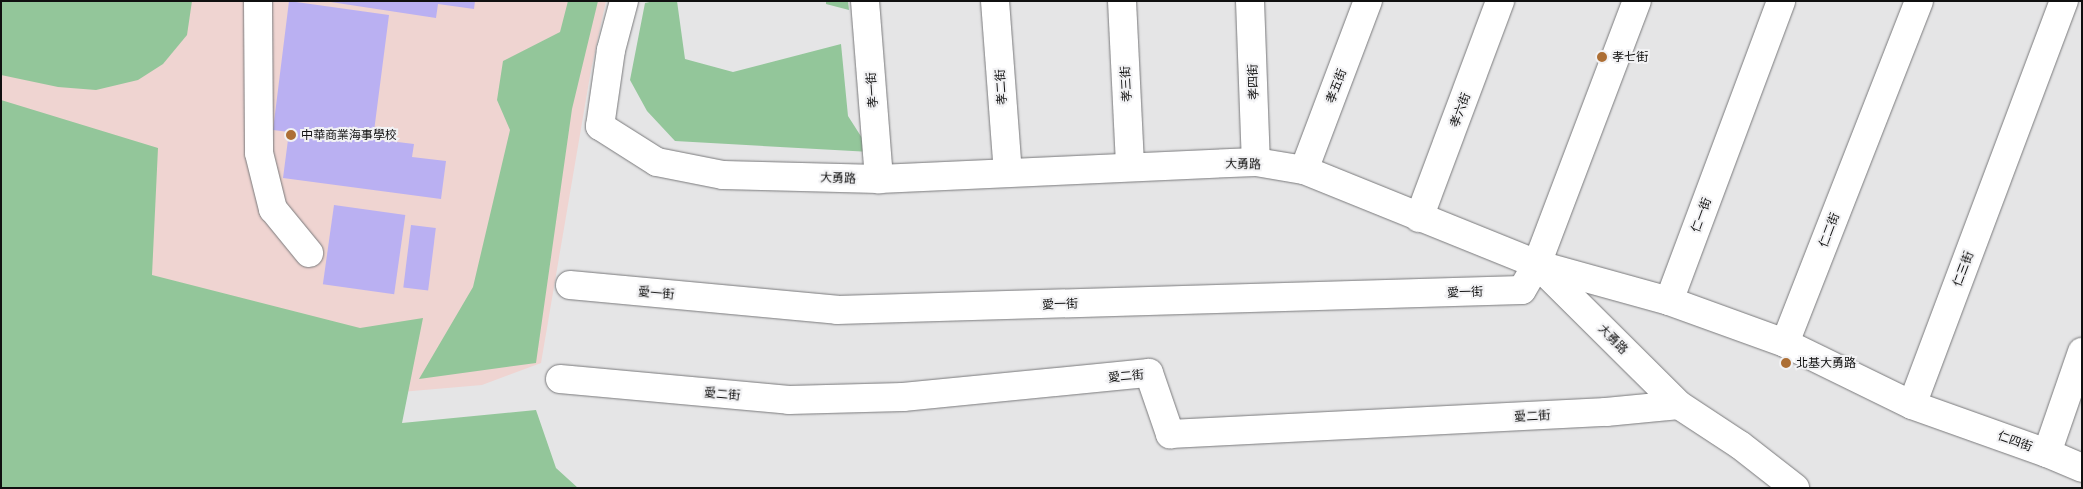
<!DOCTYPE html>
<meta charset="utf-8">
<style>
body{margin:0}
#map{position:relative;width:2083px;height:489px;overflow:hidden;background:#e5e5e6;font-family:Commissioner,"Noto Sans TC",sans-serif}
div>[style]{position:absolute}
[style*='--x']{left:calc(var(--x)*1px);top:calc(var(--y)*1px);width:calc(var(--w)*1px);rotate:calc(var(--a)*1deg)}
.education>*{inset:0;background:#efd4d1}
.green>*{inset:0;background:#93c69a}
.building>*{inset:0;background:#bab0f2;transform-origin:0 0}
.roads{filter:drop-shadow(0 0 1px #79797b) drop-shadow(0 0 1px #79797b)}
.minor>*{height:28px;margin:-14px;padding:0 14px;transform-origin:14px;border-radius:14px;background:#fff}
.dots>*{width:14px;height:14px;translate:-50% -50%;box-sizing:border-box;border:2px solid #f2f2f4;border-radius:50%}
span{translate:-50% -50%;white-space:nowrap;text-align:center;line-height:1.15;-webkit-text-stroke:4px #f2f2f4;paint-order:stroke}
.poi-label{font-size:12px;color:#101010}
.left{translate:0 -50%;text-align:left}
.street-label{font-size:12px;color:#101010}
.frame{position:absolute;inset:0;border:2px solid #101010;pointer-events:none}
</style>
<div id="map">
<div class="education">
<div style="clip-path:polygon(1px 1px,606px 1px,591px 70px,541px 363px,482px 385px,389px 393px,1px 200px)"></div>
</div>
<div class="green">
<div style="clip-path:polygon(1px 1px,192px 1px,187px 35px,163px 64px,138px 80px,96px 90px,58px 87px,1px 75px)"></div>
<div style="clip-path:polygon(568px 1px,598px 1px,572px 109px,536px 363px,419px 379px,473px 287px,510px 130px,497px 100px,503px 61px,560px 32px)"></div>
<div style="clip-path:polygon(654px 1px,677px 1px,685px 59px,733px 72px,841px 44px,848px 116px,871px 152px,675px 141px,647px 111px,630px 80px,645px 3px)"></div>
<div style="clip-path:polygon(826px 1px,848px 1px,849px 10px,826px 4px)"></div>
<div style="clip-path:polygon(1px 100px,158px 148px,152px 275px,360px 328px,423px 318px,402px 423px,536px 410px,556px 468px,578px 488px,1px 488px)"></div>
</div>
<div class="building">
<div style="clip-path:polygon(289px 1px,389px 15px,373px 139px,414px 144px,412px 157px,446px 161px,441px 199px,283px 178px,289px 132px,273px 130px)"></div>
<div style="clip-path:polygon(324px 1px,475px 1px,474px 9px,438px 4px,436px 18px)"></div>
<div style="left:334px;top:205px;width:72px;height:80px;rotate:8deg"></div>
<div style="left:411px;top:225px;width:25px;height:63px;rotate:7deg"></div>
</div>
<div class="roads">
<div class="minor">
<div style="--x:258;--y:1;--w:152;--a:89.6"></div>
<div style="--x:259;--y:153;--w:58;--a:76"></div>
<div style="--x:273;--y:209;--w:57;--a:50.7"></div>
<div style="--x:624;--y:1;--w:51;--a:104.9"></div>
<div style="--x:611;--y:50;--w:77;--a:98.2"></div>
<div style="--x:600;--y:126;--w:67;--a:32.3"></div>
<div style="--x:657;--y:162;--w:67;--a:11.1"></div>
<div style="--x:723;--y:175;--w:156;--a:1.5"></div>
<div style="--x:879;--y:179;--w:377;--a:-2.6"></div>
<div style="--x:1256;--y:162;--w:49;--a:9.5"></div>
<div style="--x:1304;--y:170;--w:251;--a:22"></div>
<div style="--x:1537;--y:264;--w:200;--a:44.8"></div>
<div style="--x:1679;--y:405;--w:73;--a:33.3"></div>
<div style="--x:1740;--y:445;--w:70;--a:38"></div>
<div style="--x:865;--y:1;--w:179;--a:85.5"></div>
<div style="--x:995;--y:1;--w:171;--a:85.7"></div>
<div style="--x:1122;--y:1;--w:165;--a:87.2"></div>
<div style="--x:1250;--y:1;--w:161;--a:87.9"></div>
<div style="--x:1304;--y:170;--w:181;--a:-69.3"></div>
<div style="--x:1419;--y:218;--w:232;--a:-69.5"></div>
<div style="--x:1539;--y:265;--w:135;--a:15.5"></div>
<div style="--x:1669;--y:301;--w:123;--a:19.9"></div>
<div style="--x:1785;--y:343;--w:141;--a:26"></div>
<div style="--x:1912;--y:405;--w:143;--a:19.6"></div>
<div style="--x:2047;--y:453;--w:38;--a:23"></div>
<div style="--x:570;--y:285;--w:268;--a:5.3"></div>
<div style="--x:837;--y:310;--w:685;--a:-1.67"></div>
<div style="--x:1522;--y:290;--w:30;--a:-60"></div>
<div style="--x:1537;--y:264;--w:281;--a:-69.2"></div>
<div style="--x:1669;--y:301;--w:320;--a:-69.5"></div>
<div style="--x:1785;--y:343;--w:367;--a:-68.6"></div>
<div style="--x:560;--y:379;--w:230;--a:5.2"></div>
<div style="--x:789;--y:400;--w:114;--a:-1.5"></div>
<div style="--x:903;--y:397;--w:247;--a:-5.6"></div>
<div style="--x:1149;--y:373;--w:65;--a:71"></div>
<div style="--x:1170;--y:434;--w:437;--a:-2.9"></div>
<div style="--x:1606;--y:412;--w:73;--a:-5.5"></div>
<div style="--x:1912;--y:405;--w:432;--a:-69.4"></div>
<div style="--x:2047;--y:453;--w:107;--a:-70.9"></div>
</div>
</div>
<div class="dots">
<div style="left:1602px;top:57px;background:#ad6f35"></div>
<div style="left:291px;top:135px;background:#ad6f35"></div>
<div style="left:1786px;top:363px;background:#ad6f35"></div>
</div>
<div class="poi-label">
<span class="left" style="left:1612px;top:57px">孝七街</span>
<span class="left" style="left:301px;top:135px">中華商業海事學校</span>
<span class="left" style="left:1796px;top:363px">北基大勇路</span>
</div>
<div class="street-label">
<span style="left:1253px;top:82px;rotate:-92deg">孝四街</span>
<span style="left:1126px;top:84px;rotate:-93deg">孝三街</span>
<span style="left:1336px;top:86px;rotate:-69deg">孝五街</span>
<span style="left:1001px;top:87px;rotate:-94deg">孝二街</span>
<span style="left:872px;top:90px;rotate:-94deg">孝一街</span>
<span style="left:1460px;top:110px;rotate:-69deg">孝六街</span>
<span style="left:1243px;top:164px;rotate:1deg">大勇路</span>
<span style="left:838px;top:178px;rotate:2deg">大勇路</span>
<span style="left:1701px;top:215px;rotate:-70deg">仁一街</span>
<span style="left:1829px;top:230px;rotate:-69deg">仁二街</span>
<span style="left:1963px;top:269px;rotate:-69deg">仁三街</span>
<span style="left:1465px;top:292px;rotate:-2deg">愛一街</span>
<span style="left:656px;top:293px;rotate:5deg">愛一街</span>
<span style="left:1060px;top:304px;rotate:-2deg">愛一街</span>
<span style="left:1613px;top:339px;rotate:45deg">大勇路</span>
<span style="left:1126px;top:376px;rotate:-5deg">愛二街</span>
<span style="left:722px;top:394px;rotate:5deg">愛二街</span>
<span style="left:1532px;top:416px;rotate:-3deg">愛二街</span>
<span style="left:2015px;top:441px;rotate:20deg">仁四街</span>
</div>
<div class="frame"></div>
</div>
